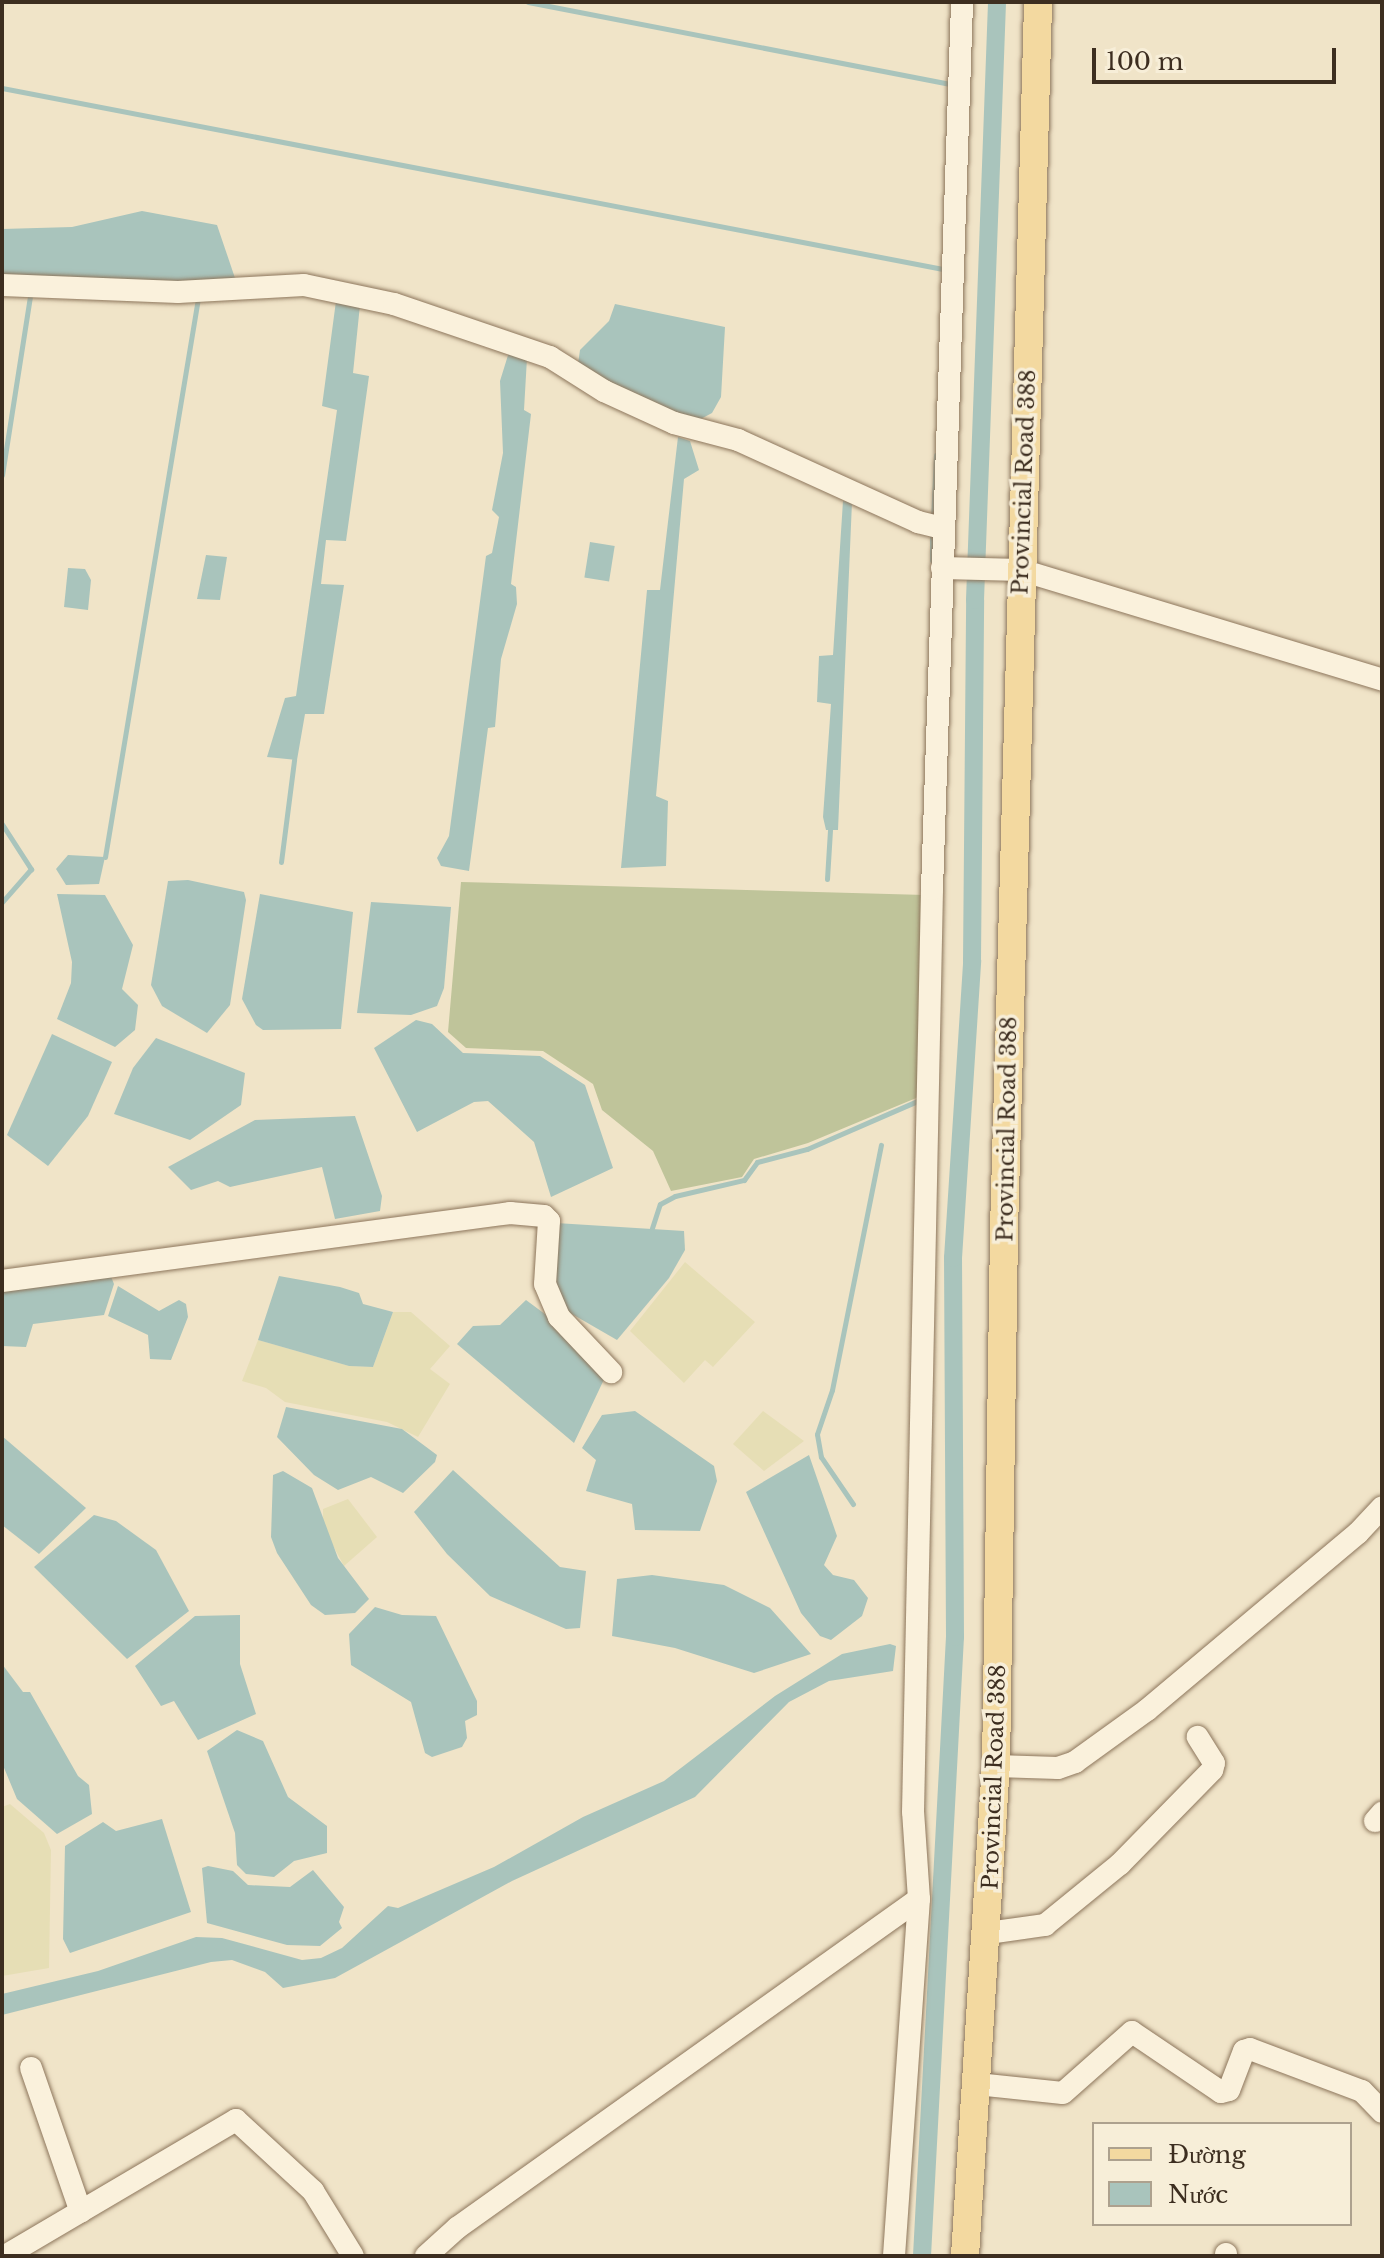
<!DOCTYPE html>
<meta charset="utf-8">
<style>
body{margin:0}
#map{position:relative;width:1384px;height:2258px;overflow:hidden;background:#f0e4c8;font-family:"Libre Baskerville",serif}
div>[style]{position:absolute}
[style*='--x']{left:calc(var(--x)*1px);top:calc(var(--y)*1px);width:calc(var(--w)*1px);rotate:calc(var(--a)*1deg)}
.farmland>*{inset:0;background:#e6deb5}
.cemetery>*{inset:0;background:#bfc49a}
.water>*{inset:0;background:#a9c4bc;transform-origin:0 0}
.stream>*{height:5px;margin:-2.5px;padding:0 2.5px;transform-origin:2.5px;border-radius:2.5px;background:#a9c4bc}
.canal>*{height:18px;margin:-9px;padding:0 9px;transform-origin:9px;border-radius:9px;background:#a9c4bc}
.roads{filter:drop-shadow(0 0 2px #8d765c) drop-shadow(0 0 2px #8d765c)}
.minor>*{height:22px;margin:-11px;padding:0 11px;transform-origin:11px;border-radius:11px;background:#faf1dc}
.major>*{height:28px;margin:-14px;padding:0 14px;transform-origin:14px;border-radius:14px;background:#f3d9a0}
span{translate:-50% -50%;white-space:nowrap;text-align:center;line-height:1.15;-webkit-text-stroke:7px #f7eed8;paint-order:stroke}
.street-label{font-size:22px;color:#3d2e20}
.frame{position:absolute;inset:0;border:4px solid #3d2e20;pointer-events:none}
.legend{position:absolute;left:1092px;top:2122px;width:260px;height:104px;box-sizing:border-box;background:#f7eed8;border:2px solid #ada18e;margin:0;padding:10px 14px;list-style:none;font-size:24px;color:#3d2e20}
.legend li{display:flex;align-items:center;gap:16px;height:40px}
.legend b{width:40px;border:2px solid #ada18e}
.scale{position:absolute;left:1092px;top:48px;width:244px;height:36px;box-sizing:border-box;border:4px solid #3d2e20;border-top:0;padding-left:10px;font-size:24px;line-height:28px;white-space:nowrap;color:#3d2e20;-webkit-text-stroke:6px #f7eed8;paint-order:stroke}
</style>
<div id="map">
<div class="farmland">
<div style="clip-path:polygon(685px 1262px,755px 1322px,713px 1367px,705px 1360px,684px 1383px,630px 1331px)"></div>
<div style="clip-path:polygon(393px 1312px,411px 1312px,450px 1346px,430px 1369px,450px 1384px,418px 1437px,387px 1422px,285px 1402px,266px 1388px,242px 1381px,258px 1340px,349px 1366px,373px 1367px)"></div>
<div style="clip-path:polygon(763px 1411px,804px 1441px,764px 1471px,733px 1444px)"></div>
<div style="clip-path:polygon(348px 1499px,377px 1537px,344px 1566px,323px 1527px,323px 1509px)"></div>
<div style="clip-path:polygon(10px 1804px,44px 1833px,51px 1850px,49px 1968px,2px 1976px,2px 1807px)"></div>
</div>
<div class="cemetery">
<div style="clip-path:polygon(461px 882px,925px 895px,921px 1096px,808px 1143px,754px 1159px,742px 1177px,671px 1191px,653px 1151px,602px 1110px,593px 1084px,543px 1051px,466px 1048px,448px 1032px)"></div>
</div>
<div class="water">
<div style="clip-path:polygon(142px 211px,217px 225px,235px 278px,211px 284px,2px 277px,2px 229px,72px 227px)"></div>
<div style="clip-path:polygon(336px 301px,360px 305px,353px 373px,369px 376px,346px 541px,326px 540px,321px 584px,344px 585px,324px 714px,305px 714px,297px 760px,267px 757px,285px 698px,296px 696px,337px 410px,322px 406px)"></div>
<div style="clip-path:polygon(615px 304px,725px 327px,721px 397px,712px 413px,695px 422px,608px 384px,578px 364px,580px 350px,609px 321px)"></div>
<div style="clip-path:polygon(509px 352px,527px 358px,524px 410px,531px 414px,511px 584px,516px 587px,517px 604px,501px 659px,495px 727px,488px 728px,469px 871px,441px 866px,437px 858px,449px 836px,486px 556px,492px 553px,499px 517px,492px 510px,503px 453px,500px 381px)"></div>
<div style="clip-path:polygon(678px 437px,690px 441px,699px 470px,684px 479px,656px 796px,668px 801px,666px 866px,621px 868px,647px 590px,660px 590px)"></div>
<div style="clip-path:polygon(843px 501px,852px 502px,838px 830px,826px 830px,823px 817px,831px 704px,817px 702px,819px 656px,833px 655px)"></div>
<div style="left:590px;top:542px;width:25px;height:36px;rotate:9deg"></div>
<div style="clip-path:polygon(206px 555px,227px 557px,220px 600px,197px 599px)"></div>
<div style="clip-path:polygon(68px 568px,85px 569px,91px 580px,88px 610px,64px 607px)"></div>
<div style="clip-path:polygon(68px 855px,105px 857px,99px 884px,66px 885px,56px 869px)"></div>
<div style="clip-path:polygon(188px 880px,244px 892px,246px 900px,230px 1005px,207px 1033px,162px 1006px,151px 985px,168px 881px)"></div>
<div style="clip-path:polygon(57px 894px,105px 895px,133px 945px,122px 989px,138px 1005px,135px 1030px,115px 1047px,57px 1019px,71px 983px,72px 962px)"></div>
<div style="clip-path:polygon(260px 894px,353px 912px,341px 1029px,263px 1030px,256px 1025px,242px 999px)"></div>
<div style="clip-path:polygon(371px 902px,451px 907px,444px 988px,437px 1006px,411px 1015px,357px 1013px)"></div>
<div style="clip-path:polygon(416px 1020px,432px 1024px,463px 1053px,540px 1056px,585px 1085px,613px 1168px,551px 1197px,534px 1142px,488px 1101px,474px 1102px,417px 1132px,374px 1048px)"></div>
<div style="clip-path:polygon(52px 1034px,112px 1062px,88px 1116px,48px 1166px,7px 1135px)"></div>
<div style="clip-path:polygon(156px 1038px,245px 1073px,241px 1105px,190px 1140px,114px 1114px,133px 1068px)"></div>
<div style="clip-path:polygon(355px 1116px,382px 1196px,380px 1211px,335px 1219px,322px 1167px,230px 1187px,218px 1181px,191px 1190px,168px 1167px,255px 1120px)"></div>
<div style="clip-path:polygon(556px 1223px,684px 1231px,685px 1250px,669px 1278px,617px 1340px,565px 1310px,552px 1285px)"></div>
<div style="clip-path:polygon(110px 1274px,114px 1284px,104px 1315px,33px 1324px,26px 1347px,2px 1346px,2px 1289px)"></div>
<div style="clip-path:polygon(279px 1276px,340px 1287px,359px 1293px,363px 1304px,393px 1312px,373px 1367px,349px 1366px,258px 1340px)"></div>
<div style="clip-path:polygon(118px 1286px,159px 1311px,179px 1300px,186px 1304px,188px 1317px,171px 1360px,150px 1359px,148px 1335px,108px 1316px)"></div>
<div style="clip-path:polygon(526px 1300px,565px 1329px,607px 1373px,574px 1443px,457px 1344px,473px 1326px,500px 1325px)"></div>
<div style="clip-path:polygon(286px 1407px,402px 1429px,437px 1455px,435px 1462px,403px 1493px,371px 1477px,338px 1490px,314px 1475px,277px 1437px)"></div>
<div style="clip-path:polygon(635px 1411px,714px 1466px,717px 1481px,700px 1531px,635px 1530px,632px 1504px,586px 1491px,596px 1460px,582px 1448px,602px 1415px)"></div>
<div style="clip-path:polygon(2px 1436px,86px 1508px,39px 1554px,2px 1525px)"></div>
<div style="clip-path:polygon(809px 1455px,837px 1536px,824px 1565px,833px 1575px,854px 1580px,868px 1598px,862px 1616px,831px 1640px,820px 1636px,801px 1613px,746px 1492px)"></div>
<div style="clip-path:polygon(453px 1470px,560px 1567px,586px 1571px,580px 1628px,566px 1629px,490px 1596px,447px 1554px,414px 1512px)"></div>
<div style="clip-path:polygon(283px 1471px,312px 1488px,338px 1558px,369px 1599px,355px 1613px,325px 1615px,311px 1605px,277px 1553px,271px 1537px,273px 1475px)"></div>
<div style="clip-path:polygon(94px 1515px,116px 1521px,156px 1550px,189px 1611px,127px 1659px,34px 1567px)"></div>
<div style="clip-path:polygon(652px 1575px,724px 1585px,770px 1608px,811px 1654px,754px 1673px,675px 1648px,612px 1636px,617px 1579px)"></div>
<div style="clip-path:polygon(375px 1607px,402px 1615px,436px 1616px,477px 1701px,477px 1715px,465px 1721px,467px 1738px,462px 1747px,432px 1757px,425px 1753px,411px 1702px,351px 1665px,349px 1634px)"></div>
<div style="clip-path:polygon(240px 1615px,240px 1664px,256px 1714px,198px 1740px,174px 1701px,161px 1706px,135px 1666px,195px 1616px)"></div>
<div style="clip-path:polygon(890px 1644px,896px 1646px,893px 1671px,829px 1681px,789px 1702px,695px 1797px,512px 1881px,335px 1978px,283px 1988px,265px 1972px,232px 1960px,211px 1962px,2px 2015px,2px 1994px,98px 1971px,196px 1937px,222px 1938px,302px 1960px,321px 1958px,342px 1948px,388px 1906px,398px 1908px,494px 1867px,583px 1817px,664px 1781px,775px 1696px,842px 1654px)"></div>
<div style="clip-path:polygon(2px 1664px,23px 1692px,30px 1692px,78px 1776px,89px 1785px,92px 1814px,57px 1834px,17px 1799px,2px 1763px)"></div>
<div style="clip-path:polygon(237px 1730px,263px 1741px,288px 1797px,327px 1826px,327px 1853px,294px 1861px,274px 1877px,246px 1874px,237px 1865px,235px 1833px,207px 1751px)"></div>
<div style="clip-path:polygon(162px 1819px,191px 1912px,70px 1953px,63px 1939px,65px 1846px,103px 1822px,116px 1831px)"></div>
<div style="clip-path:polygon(208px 1866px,233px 1871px,248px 1885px,290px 1887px,313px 1870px,344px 1907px,339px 1922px,342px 1928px,320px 1946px,287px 1945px,207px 1923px,202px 1868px)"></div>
</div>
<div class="stream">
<div style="--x:528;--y:2;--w:430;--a:11"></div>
<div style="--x:2;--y:88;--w:958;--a:10.89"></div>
<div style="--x:2;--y:475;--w:187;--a:-81.1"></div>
<div style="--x:933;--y:521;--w:66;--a:-87.4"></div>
<div style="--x:932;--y:534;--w:26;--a:90"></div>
<div style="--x:2;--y:824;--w:54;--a:57.2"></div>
<div style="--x:31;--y:869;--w:44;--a:131.3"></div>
<div style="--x:105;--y:857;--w:567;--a:-80.55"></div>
<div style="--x:281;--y:862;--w:103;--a:-82.7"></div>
<div style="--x:827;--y:879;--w:49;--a:-86.5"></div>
<div style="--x:652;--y:1228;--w:25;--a:-72"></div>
<div style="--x:660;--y:1204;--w:17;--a:-28"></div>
<div style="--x:675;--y:1196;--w:71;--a:-13.1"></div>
<div style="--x:744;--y:1180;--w:22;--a:-54"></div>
<div style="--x:757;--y:1162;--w:52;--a:-14.6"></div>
<div style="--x:807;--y:1149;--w:125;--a:-23.5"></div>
<div style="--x:853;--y:1504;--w:57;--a:-124.2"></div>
<div style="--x:821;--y:1457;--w:23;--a:-100"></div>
<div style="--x:817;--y:1434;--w:46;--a:-71.2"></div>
<div style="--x:832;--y:1390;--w:250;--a:-78.7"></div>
</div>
<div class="canal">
<div style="--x:922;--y:2256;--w:620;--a:-86.95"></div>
<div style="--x:955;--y:1637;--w:379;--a:-90.3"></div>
<div style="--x:953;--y:1258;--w:298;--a:-86.3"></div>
<div style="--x:972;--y:961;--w:361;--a:-89.5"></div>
<div style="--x:975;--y:600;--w:598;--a:-87.89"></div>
</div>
<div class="roads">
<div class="minor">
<div style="--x:2;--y:285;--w:176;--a:2.3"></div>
<div style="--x:178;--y:292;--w:126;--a:-3.2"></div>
<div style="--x:304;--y:285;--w:92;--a:11.9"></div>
<div style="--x:394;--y:304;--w:165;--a:18.8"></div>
<div style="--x:550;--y:357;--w:64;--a:32.2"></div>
<div style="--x:604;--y:391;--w:77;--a:24.6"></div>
<div style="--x:674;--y:423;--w:66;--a:14.9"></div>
<div style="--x:738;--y:440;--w:198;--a:24.5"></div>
<div style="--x:918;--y:522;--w:25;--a:14"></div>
<div style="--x:942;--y:568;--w:79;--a:1.5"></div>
<div style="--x:1021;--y:570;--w:377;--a:16.9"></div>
<div style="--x:2;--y:1281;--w:513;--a:-7.62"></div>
<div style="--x:510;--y:1213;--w:34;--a:5"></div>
<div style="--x:544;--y:1216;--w:7;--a:45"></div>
<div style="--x:549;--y:1221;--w:63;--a:93.6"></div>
<div style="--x:545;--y:1284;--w:36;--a:67"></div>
<div style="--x:559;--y:1317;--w:76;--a:46.6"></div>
<div style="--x:996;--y:1766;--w:62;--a:1.8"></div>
<div style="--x:1058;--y:1768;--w:18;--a:-19"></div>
<div style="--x:1075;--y:1762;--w:89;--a:-35.8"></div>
<div style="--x:1147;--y:1710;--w:275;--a:-40"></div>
<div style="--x:1358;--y:1533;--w:35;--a:-47"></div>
<div style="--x:1375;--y:1821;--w:11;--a:-49"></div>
<div style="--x:988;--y:1933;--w:58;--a:-8"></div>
<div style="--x:1045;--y:1925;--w:97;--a:-39.1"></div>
<div style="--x:1120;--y:1864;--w:132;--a:-45.6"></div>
<div style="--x:1212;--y:1770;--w:7;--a:-74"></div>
<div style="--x:1214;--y:1763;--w:31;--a:-122"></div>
<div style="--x:31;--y:2068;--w:152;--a:70.9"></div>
<div style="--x:977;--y:2084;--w:86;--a:6"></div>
<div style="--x:1063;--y:2093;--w:92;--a:-41.5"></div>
<div style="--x:1132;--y:2032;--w:107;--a:34"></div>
<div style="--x:1221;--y:2092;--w:8;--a:-14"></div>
<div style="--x:1229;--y:2090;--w:42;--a:-69"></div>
<div style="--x:1244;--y:2051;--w:6;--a:-18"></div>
<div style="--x:1250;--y:2049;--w:120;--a:20.6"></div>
<div style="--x:1362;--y:2091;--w:29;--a:46"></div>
<div style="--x:5;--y:2256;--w:268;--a:-30.5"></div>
<div style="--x:236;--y:2120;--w:105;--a:42.7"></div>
<div style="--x:313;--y:2191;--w:76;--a:58.4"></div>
<div style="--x:426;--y:2256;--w:42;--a:-42.1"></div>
<div style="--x:457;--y:2228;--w:567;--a:-35.46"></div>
<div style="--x:894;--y:2256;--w:358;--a:-86"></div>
<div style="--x:919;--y:1899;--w:87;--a:-93.9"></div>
<div style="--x:913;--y:1812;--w:923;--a:-88.82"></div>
<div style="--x:932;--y:889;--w:888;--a:-88.06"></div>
<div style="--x:1226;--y:2256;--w:2;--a:-90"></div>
</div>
<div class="major">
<div style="--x:965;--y:2256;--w:491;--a:-86.4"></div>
<div style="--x:996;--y:1766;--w:536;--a:-89.14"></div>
<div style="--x:1004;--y:1230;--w:1228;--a:-88.41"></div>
</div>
</div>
<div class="street-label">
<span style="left:1024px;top:482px;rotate:-88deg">Provincial Road 388</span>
<span style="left:1007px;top:1129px;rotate:-89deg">Provincial Road 388</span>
<span style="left:994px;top:1777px;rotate:-88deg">Provincial Road 388</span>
</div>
<div class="frame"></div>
<ul class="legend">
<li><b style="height:10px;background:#f3d9a0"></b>Đường</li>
<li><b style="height:22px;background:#a9c4bc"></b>Nước</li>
</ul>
<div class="scale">100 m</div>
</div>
